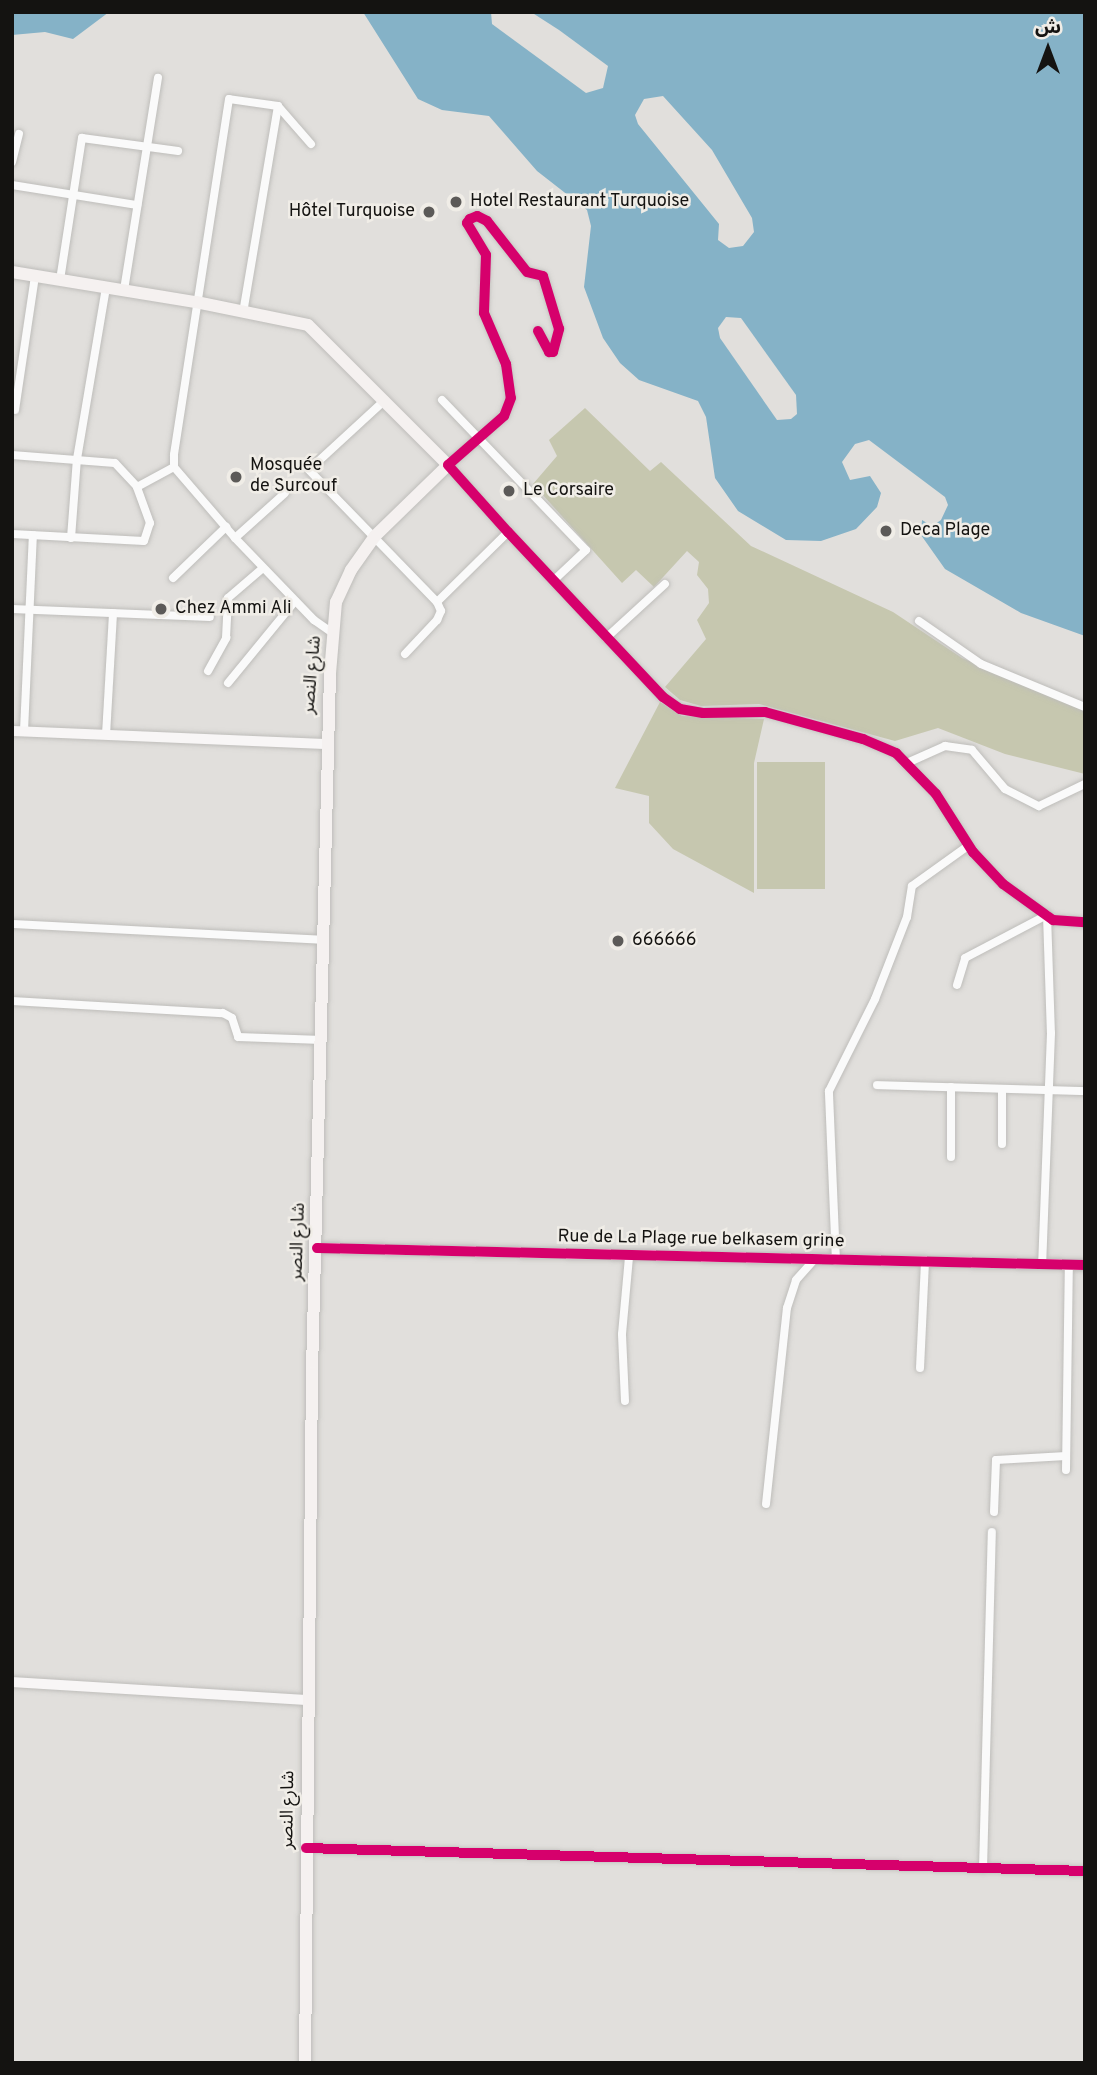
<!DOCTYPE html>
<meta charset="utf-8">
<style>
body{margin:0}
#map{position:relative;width:1097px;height:2075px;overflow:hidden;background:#e1dfdc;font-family:Overpass,"Noto Sans Arabic",sans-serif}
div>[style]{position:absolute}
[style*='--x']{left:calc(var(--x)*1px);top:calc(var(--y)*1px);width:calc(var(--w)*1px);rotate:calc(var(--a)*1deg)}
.green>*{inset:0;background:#c6c7af;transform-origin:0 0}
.water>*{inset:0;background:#85b2c7}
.pier>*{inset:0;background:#e1dfdc}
.roads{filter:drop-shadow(0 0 2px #bebdba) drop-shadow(0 0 2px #bebdba)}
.street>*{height:8px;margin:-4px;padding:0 4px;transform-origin:4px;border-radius:4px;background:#fafafa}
.secondary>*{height:10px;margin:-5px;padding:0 5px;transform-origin:5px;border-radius:5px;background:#f8f6f6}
.primary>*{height:12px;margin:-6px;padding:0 6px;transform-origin:6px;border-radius:6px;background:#f5f1f0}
.cycleway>*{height:10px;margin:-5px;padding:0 5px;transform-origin:5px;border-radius:5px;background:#d6006c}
.dots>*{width:19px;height:19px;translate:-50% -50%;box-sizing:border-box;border:4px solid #f0ede7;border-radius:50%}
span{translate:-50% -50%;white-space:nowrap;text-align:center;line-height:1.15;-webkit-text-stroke:5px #f0ede7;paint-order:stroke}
.poi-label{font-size:18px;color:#141311}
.left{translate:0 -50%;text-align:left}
.right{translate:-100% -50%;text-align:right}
.street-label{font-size:18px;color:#141311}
.frame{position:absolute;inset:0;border:14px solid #141311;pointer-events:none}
.north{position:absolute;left:1013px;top:14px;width:70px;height:70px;-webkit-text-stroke:5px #f0ede7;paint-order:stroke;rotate:0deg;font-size:19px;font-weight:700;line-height:28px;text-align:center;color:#141311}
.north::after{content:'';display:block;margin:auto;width:24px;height:32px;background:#141311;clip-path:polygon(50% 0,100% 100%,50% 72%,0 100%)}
</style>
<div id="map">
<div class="green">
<div style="clip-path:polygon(585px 408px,650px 471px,661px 462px,751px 546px,893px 612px,962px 658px,1085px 711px,1085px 774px,1005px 754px,938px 728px,895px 741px,759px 704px,701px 706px,680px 700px,665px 687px,706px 639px,697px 620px,709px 603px,708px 589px,697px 575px,699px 562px,687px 551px,654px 587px,636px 570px,622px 583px,533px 484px,557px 456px,549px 440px)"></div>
<div style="clip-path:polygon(660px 702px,682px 716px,764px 719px,754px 763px,754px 893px,673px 849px,649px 823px,649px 796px,615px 788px)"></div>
<div style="left:757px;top:762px;width:68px;height:127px"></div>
</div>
<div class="water">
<div style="clip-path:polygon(12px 12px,109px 12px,73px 39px,45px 32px,12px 35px)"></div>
<div style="clip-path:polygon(363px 12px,1085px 12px,1085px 636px,1021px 613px,945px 569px,921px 535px,922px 520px,932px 526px,941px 520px,948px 505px,945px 497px,869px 440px,855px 444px,842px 462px,850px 480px,870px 476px,881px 493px,877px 507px,856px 529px,821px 541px,786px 540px,738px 511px,715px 478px,706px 417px,698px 401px,639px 380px,620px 363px,603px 338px,584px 287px,591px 226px,587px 210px,537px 171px,489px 116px,442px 110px,418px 99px)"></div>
</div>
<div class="pier">
<div style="clip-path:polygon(491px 12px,531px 12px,559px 30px,608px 66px,603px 88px,586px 93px,492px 24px)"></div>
<div style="clip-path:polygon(663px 96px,712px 150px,752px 218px,754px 232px,743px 246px,729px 248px,718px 240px,719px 224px,638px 124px,635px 115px,644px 99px)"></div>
<div style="clip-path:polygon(726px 317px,741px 318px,796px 395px,797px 414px,791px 419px,777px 420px,720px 338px,718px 328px)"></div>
</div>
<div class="roads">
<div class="street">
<div style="--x:311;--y:144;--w:50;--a:-131"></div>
<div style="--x:278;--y:106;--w:49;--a:-171.9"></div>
<div style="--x:229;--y:99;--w:360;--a:98.8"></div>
<div style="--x:174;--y:455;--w:12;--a:90"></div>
<div style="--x:174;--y:467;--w:94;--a:49.3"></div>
<div style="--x:235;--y:538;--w:114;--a:46.1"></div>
<div style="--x:314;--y:620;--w:24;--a:35"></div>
<div style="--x:12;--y:162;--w:29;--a:-76"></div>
<div style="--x:12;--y:185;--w:127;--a:9.1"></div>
<div style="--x:60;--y:280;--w:144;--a:-81.2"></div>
<div style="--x:82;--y:138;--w:97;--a:7.7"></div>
<div style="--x:124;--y:290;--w:215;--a:-80.9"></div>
<div style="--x:243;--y:313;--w:210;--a:-80.4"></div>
<div style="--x:538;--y:331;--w:24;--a:62"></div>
<div style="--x:549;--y:352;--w:4;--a:0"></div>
<div style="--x:553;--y:352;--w:24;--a:-75"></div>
<div style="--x:559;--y:329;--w:55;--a:-106.8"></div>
<div style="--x:543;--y:276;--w:16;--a:-166"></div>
<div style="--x:527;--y:272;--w:65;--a:-128.1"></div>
<div style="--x:487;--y:221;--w:11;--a:-153"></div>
<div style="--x:477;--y:216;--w:8;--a:157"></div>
<div style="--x:470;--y:219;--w:5;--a:127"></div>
<div style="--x:467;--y:223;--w:37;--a:59"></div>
<div style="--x:486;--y:255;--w:58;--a:92"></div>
<div style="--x:484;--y:313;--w:56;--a:66.7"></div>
<div style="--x:506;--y:364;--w:34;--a:82"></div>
<div style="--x:511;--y:398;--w:19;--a:111"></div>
<div style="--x:504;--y:416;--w:74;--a:138.8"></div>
<div style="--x:448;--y:465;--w:90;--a:48.2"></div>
<div style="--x:508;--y:532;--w:226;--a:46.8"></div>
<div style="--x:663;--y:697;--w:21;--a:35"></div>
<div style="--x:680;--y:709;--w:23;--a:10"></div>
<div style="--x:703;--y:713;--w:62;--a:-0.9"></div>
<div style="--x:765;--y:712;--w:102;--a:15.4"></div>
<div style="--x:863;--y:739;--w:36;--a:23"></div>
<div style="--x:896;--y:753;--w:57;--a:45.7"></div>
<div style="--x:936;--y:794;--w:69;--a:57.5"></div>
<div style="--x:973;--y:852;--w:44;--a:46.8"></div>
<div style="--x:1003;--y:884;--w:62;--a:35.8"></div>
<div style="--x:1053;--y:920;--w:32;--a:4"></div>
<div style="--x:385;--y:400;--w:103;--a:137.4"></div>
<div style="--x:309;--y:470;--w:184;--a:45.9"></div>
<div style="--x:437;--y:602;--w:100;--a:-44.6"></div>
<div style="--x:442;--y:400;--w:208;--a:46.2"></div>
<div style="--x:586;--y:550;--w:44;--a:136.8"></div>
<div style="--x:15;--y:410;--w:135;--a:-81.5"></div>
<div style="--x:12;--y:455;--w:103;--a:4.4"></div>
<div style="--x:115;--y:463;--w:33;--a:47"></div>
<div style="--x:137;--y:487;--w:42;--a:-28.4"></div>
<div style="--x:12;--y:534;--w:132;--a:3"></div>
<div style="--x:144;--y:541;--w:19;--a:-72"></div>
<div style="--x:150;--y:523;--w:38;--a:-110"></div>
<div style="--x:71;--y:538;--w:79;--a:-85.7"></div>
<div style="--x:77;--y:459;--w:173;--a:-80.4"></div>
<div style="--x:235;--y:538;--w:67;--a:-42"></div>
<div style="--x:173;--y:578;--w:74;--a:-43.9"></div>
<div style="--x:12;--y:609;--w:198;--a:2.3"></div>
<div style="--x:919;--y:621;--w:75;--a:34.7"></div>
<div style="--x:981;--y:664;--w:113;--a:22.5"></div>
<div style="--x:606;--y:638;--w:80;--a:-42.5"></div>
<div style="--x:405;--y:654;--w:47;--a:-46.7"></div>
<div style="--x:437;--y:620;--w:10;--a:-66"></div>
<div style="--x:441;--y:611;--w:10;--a:-114"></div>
<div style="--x:208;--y:671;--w:38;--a:-61"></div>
<div style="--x:226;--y:638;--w:40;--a:-87.1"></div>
<div style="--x:228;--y:598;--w:46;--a:-40.6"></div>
<div style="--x:228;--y:683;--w:106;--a:-50.7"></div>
<div style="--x:24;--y:731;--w:196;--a:-87.4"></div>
<div style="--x:106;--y:735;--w:122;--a:-86.7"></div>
<div style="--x:907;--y:763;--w:42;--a:-24.1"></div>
<div style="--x:945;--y:746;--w:27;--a:8"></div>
<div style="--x:972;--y:750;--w:51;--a:49.8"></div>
<div style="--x:1005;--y:789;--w:38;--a:27"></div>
<div style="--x:1039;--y:806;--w:51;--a:-25.6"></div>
<div style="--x:12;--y:924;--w:311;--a:2.9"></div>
<div style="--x:957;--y:985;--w:28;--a:-73"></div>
<div style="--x:965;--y:958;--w:93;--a:-27.7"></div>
<div style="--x:1047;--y:915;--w:118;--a:88.1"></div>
<div style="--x:1051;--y:1033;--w:230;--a:92.2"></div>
<div style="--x:12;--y:1001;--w:211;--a:3.3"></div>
<div style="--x:223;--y:1013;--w:10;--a:29"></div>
<div style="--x:232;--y:1018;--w:20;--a:72"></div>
<div style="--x:238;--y:1037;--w:84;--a:2"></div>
<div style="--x:877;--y:1085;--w:208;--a:1.7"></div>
<div style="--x:1002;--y:1089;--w:55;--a:90"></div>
<div style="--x:951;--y:1157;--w:70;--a:-90"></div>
<div style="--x:836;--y:1261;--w:170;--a:-92.4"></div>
<div style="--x:829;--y:1091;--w:103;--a:-63.4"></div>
<div style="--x:875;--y:999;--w:88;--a:-68.7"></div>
<div style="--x:907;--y:917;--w:31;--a:-81"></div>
<div style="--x:912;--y:886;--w:70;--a:-35.7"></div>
<div style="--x:920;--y:1368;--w:106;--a:-87.3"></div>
<div style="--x:625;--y:1401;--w:67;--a:-92.6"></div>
<div style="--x:622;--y:1334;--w:77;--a:-84.8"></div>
<div style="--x:1066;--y:1470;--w:205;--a:-89.2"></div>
<div style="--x:766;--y:1504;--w:197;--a:-83.9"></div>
<div style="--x:787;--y:1308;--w:29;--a:-72"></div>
<div style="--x:796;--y:1280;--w:25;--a:-48"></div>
<div style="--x:994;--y:1512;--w:52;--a:-87.8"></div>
<div style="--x:996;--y:1460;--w:70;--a:-3.3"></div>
<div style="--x:306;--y:1848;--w:779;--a:1.69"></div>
<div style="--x:983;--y:1869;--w:337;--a:-88.5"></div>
</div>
<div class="secondary">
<div style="--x:12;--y:731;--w:314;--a:2.4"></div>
<div style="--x:317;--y:1248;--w:768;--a:1.27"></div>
<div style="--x:12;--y:1682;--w:298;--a:3.5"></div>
</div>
<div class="primary">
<div style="--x:12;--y:272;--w:186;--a:9.3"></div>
<div style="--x:196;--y:302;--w:114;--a:11.6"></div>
<div style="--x:308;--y:325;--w:198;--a:45"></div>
<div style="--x:448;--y:465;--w:102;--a:135.8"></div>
<div style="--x:375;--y:536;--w:42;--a:125.2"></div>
<div style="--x:351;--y:570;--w:35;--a:115"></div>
<div style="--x:336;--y:602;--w:72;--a:94.8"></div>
<div style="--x:330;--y:674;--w:699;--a:91.48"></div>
<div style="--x:312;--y:1373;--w:690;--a:90.58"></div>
</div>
</div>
<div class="cycleway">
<div style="--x:538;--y:331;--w:24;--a:62"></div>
<div style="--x:549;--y:352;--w:4;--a:0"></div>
<div style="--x:553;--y:352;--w:24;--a:-75"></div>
<div style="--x:559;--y:329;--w:55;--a:-106.8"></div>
<div style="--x:543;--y:276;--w:16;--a:-166"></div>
<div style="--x:527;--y:272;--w:65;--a:-128.1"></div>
<div style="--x:487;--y:221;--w:11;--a:-153"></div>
<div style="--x:477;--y:216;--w:8;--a:157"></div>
<div style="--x:470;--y:219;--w:5;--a:127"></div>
<div style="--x:467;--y:223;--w:37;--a:59"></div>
<div style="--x:486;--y:255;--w:58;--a:92"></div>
<div style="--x:484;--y:313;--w:56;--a:66.7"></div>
<div style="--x:506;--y:364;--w:34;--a:82"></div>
<div style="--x:511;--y:398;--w:19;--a:111"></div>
<div style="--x:504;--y:416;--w:74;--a:138.8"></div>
<div style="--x:448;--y:465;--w:90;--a:48.2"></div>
<div style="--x:508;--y:532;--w:226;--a:46.8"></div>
<div style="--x:663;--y:697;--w:21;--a:35"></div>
<div style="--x:680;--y:709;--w:23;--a:10"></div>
<div style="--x:703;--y:713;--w:62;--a:-0.9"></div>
<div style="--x:765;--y:712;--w:102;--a:15.4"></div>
<div style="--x:863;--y:739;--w:36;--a:23"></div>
<div style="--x:896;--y:753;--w:57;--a:45.7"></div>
<div style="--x:936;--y:794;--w:69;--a:57.5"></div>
<div style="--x:973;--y:852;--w:44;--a:46.8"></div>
<div style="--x:1003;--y:884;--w:62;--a:35.8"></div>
<div style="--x:1053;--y:920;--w:32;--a:4"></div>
<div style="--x:317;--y:1248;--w:768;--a:1.27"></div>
<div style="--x:306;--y:1848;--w:779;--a:1.69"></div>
</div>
<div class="dots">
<div style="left:456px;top:202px;background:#5c5a58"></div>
<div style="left:429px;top:212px;background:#5c5a58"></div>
<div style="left:236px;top:477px;background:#5c5a58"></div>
<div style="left:509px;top:491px;background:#5c5a58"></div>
<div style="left:886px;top:531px;background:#5c5a58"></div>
<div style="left:161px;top:609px;background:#5c5a58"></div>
<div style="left:618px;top:941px;background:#5c5a58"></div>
</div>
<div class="poi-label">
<span class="left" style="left:470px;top:202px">Hotel Restaurant Turquoise</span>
<span class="right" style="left:415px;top:212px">Hôtel Turquoise</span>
<span class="left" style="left:250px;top:477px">Mosquée<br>de Surcouf</span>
<span class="left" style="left:523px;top:491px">Le Corsaire</span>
<span class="left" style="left:900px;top:531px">Deca Plage</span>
<span class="left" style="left:175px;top:609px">Chez Ammi Ali</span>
<span class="left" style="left:632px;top:941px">666666</span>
</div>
<div class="street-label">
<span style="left:313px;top:675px;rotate:-85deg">شارع النصر</span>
<span style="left:701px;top:1240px;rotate:1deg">Rue de La Plage rue belkasem grine</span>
<span style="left:299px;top:1242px;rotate:-88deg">شارع النصر</span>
<span style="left:289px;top:1810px;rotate:-89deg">شارع النصر</span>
</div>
<div class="frame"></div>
<div class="north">ش</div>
</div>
